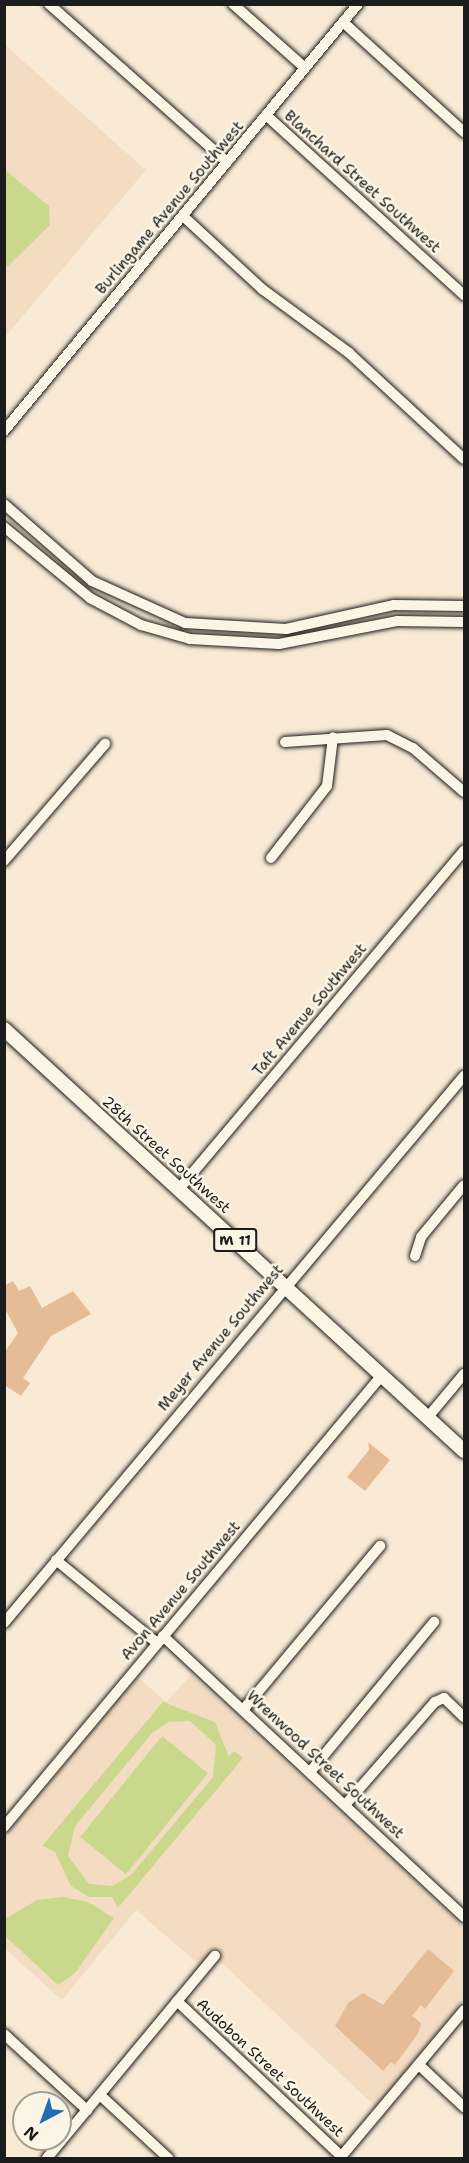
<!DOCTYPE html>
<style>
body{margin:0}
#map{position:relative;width:469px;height:2163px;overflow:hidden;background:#f8ead5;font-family:"Shantell Sans",sans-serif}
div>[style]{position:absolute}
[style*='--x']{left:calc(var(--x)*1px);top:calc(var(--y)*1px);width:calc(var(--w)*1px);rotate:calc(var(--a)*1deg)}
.built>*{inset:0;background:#f3dcc2}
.green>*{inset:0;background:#cad88c;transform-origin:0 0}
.building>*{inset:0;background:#e6bc96}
.roads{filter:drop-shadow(0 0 2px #1c1c1c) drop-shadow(0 0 2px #1c1c1c)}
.minor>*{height:10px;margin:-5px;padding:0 5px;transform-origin:5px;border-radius:5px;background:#fcf5e5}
.major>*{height:14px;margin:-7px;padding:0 7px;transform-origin:7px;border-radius:7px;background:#fcf5e5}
span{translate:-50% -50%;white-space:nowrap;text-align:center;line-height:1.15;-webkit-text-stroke:5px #fcf5e5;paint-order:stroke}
.shield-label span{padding:2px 4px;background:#fcf5e5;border:2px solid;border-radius:4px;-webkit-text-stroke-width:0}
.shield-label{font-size:14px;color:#1c1c1c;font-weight:700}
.street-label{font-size:15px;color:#1c1c1c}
.frame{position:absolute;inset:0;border:6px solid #1c1c1c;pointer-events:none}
.north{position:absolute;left:12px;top:2091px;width:60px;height:60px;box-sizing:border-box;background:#fcf5e5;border:2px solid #a29e95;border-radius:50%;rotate:221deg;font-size:16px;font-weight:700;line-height:24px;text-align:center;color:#1c1c1c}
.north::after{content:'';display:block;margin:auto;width:21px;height:27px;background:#1f6fb2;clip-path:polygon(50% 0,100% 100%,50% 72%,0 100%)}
</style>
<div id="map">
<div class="built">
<div style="clip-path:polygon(5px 45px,146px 170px,5px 337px)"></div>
<div style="clip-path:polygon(191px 1675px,464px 1927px,464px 2000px,376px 2107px,212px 1954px,201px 1966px,136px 1910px,62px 2000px,5px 1949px,5px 1836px,138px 1677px,166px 1702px)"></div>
</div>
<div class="green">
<div style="clip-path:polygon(5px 170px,49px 206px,50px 225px,5px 269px)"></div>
<div style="clip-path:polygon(evenodd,163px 1702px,215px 1722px,229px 1757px,234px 1751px,243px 1758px,118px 1908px,112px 1897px,89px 1897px,71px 1886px,55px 1852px,42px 1846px,163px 1702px,190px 1721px,216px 1745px,213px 1777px,131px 1875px,112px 1886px,89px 1884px,68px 1856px,75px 1826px,153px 1732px,169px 1722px,190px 1721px)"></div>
<div style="left:162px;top:1736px;width:59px;height:130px;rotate:39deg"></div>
<div style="clip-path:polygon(63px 1897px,88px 1902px,114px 1918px,75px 1973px,58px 1985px,5px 1936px,5px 1919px,37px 1900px)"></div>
</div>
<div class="building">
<div style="clip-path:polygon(13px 1281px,19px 1291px,30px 1286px,42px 1308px,73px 1291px,91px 1314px,51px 1336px,23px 1378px,30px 1383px,21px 1396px,4px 1385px,4px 1353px,18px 1333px,4px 1307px,4px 1286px)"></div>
<div style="clip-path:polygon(368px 1442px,390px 1460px,365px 1491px,347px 1477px,369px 1450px)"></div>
<div style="clip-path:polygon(428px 1949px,454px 1971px,425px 2009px,421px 2005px,412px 2016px,421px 2023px,419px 2032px,395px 2065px,391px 2062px,383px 2071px,335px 2026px,348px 2003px,363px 1993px,383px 2005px)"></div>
</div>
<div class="roads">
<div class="minor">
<div style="--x:49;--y:4;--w:238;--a:41.6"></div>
<div style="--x:233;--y:4;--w:96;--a:41.6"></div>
<div style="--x:343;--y:22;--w:164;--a:42.3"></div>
<div style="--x:266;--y:115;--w:268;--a:42.3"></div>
<div style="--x:183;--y:216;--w:108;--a:42.7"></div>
<div style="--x:262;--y:289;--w:108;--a:36.3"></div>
<div style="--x:349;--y:353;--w:156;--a:42.7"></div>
<div style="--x:4;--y:431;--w:555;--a:-50.34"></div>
<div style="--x:4;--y:504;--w:117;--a:41.2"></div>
<div style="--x:92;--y:581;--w:102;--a:24.3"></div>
<div style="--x:185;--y:623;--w:101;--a:3.4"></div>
<div style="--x:286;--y:629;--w:111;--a:-12.5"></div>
<div style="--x:394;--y:605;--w:70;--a:0.8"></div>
<div style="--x:4;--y:527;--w:112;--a:39.5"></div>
<div style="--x:90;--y:598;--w:58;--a:27.9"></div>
<div style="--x:141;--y:625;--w:51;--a:15.9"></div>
<div style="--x:190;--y:639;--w:89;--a:3.2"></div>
<div style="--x:279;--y:644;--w:120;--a:-11"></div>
<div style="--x:397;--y:621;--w:67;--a:0.9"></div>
<div style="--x:285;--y:742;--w:102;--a:-3.9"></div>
<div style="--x:387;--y:735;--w:29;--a:27"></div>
<div style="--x:413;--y:748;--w:67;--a:40.8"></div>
<div style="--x:271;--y:858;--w:91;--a:-52.1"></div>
<div style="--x:327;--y:786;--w:49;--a:-83"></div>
<div style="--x:4;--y:861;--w:155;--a:-49.2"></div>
<div style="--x:179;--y:1189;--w:443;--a:-49.9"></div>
<div style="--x:415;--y:1256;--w:20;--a:-72"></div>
<div style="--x:421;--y:1237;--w:67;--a:-50.4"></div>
<div style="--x:428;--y:1417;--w:56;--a:-50.1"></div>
<div style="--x:56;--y:1560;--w:131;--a:39.4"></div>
<div style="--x:4;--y:1623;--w:715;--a:-49.94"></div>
<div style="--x:163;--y:1636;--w:412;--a:43"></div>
<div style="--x:243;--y:1710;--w:214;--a:-50.1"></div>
<div style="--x:310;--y:1772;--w:195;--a:-50.4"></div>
<div style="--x:345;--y:1805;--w:137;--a:-48.9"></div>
<div style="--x:435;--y:1702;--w:10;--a:-24"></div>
<div style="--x:444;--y:1698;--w:28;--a:44"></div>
<div style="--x:4;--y:1827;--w:589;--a:-50.09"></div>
<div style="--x:177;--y:2001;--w:226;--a:43.4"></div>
<div style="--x:4;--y:2034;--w:113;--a:42.5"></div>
<div style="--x:419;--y:2065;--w:62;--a:43"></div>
<div style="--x:100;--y:2095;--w:93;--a:42.8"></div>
<div style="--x:47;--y:2158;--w:263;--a:-50.3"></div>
<div style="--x:340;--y:2158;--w:193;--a:-50"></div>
</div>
<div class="major">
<div style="--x:4;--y:1029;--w:624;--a:42.53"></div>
</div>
</div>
<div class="shield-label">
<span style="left:235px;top:1240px">M 11</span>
</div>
<div class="street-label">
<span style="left:362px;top:182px;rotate:42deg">Blanchard Street Southwest</span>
<span style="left:170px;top:208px;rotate:-50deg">Burlingame Avenue Southwest</span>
<span style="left:310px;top:1010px;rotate:-50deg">Taft Avenue Southwest</span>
<span style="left:166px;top:1155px;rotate:42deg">28th Street Southwest</span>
<span style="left:221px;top:1338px;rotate:-50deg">Meyer Avenue Southwest</span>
<span style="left:181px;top:1591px;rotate:-50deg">Avon Avenue Southwest</span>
<span style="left:325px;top:1765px;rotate:43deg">Wrenwood Street Southwest</span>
<span style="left:270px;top:2068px;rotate:43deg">Audobon Street Southwest</span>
</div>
<div class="frame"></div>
<div class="north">N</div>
</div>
